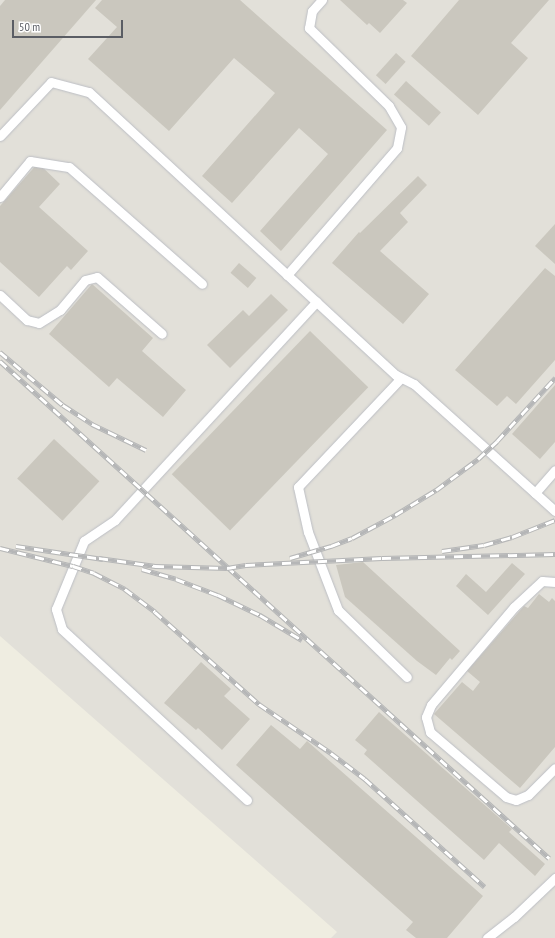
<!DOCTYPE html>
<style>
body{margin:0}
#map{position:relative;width:555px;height:938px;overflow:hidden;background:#efede1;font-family:"PT Sans Narrow",sans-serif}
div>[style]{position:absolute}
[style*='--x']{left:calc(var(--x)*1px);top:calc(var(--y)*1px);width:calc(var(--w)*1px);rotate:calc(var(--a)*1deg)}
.industrial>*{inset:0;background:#e2e0d9}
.building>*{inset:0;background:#cac7be;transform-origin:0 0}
.roads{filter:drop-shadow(0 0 1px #bcbec4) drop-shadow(0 0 1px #bcbec4)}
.service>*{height:9px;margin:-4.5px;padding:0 4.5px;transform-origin:4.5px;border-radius:4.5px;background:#fff}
.rail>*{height:4.5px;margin-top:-2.25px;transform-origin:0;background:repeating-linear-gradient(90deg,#fff 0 9px,#b5b6b7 0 18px);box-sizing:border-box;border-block:1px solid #b5b6b7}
span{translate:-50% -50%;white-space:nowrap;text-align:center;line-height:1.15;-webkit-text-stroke:3px #fff;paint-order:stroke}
.scale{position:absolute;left:12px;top:20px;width:111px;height:18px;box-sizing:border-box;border:2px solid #5a5d64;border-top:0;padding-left:5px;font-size:12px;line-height:14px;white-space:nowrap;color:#5a5d64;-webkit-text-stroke:3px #fff;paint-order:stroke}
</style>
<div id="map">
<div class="industrial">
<div style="clip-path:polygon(0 0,555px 0,555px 938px,331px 938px,337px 932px,0 636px)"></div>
</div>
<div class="building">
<div style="clip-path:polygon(5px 0,96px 0,0 110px,0 6px)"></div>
<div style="clip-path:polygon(102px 0,240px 0,387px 130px,281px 251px,260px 231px,328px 154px,299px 128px,232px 203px,202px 176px,275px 93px,234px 58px,169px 131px,88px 59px,117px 27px,95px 8px)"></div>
<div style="clip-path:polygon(340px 0,403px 0,407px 3px,380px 33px,369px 23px,367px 25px)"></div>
<div style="clip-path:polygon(459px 0,549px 0,511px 43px,528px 58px,478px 115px,411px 56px)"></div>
<div style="left:396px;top:53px;width:13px;height:30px;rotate:42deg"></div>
<div style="left:406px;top:81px;width:47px;height:18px;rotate:42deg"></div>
<div style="clip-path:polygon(38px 163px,60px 184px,39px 207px,88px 251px,71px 270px,67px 266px,39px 297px,0 262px,0 206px)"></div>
<div style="clip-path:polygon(418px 176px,427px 185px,400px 213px,408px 222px,380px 251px,429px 294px,403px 324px,332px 263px,359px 232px,360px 233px)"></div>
<div style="clip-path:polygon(555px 224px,555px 264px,535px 246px)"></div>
<div style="left:239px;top:263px;width:23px;height:13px;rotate:41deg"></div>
<div style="clip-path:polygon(545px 268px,555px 276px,555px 360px,516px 404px,507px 396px,497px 406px,455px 370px)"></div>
<div style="clip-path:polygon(92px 284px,153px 338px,142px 351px,186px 390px,163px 417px,117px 378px,109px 387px,49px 334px)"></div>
<div style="clip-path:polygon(271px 294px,288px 310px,230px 368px,207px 345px,243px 310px,249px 316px)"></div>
<div style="left:310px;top:331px;width:81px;height:199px;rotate:44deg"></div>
<div style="clip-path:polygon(555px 385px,555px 442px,540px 459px,512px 434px)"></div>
<div style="left:54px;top:439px;width:62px;height:54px;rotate:43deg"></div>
<div style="clip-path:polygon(363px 562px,460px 651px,452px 660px,450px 658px,436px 675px,417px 661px,345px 597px,336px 565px)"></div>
<div style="clip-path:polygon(512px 563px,525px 574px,488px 615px,456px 586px,466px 574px,486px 592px)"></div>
<div style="clip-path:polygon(539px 594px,549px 602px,552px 598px,555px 601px,555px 747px,520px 788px,434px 714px,462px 682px,473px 691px,480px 682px,467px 671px,524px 606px,528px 608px)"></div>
<div style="clip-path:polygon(201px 662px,231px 689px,224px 696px,250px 719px,222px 750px,198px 728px,196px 730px,164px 703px)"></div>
<div style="clip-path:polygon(379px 712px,512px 829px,509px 832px,545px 864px,535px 876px,499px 843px,484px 860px,364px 754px,367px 750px,355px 740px)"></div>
<div style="clip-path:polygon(271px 725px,300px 749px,307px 741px,483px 896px,447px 938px,416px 938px,406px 930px,413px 922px,236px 765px)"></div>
</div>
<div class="roads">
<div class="service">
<div style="--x:0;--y:136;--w:74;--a:-46.6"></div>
<div style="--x:51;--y:82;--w:39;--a:15"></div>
<div style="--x:89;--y:92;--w:418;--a:42.7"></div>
<div style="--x:396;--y:375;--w:20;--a:27"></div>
<div style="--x:414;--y:384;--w:190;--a:42"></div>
<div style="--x:0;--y:197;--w:47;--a:-50.2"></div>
<div style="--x:30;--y:161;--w:39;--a:9"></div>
<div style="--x:69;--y:167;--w:177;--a:41.3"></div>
<div style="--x:287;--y:275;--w:168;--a:-49.1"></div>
<div style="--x:397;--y:148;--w:21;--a:-79"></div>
<div style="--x:401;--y:127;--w:24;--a:-120"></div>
<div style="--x:389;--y:106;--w:112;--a:-135.7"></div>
<div style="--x:309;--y:28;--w:17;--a:-80"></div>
<div style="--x:312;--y:11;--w:15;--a:-48"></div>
<div style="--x:0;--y:295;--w:37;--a:43"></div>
<div style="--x:27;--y:320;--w:12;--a:14"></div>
<div style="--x:39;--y:323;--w:25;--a:-32"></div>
<div style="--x:60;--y:310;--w:39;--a:-50"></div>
<div style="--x:85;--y:280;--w:12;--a:-14"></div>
<div style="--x:97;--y:277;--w:86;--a:41.2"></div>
<div style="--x:401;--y:378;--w:150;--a:133.4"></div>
<div style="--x:298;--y:487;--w:46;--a:77.5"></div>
<div style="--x:308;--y:532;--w:84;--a:69"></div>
<div style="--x:338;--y:610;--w:96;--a:44.2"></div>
<div style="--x:535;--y:493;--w:30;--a:-49"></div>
<div style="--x:555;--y:582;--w:13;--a:-176"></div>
<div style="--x:542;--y:581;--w:38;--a:137"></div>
<div style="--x:514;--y:607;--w:128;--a:130.3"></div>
<div style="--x:431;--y:705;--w:13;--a:113"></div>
<div style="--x:426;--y:717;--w:16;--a:75"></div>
<div style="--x:430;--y:732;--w:100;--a:40.5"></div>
<div style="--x:506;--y:797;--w:10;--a:17"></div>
<div style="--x:516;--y:800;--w:13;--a:-23"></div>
<div style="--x:528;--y:795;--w:38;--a:-45"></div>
<div style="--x:247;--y:800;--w:252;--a:-137.3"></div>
<div style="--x:62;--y:629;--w:21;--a:-107"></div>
<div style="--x:56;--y:609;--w:74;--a:-67.6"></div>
<div style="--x:84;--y:541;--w:37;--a:-34"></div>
<div style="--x:115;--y:520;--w:297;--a:-47.3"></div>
<div style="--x:487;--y:938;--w:34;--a:-38"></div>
<div style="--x:514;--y:917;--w:57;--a:-43.6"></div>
</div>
</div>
<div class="rail">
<div style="--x:0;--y:352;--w:82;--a:40.1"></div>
<div style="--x:63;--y:405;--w:35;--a:33"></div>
<div style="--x:92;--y:424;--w:60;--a:25.7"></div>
<div style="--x:0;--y:361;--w:741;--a:42.15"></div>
<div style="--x:16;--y:546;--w:88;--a:8.5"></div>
<div style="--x:0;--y:548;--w:75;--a:13.9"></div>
<div style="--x:73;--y:566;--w:22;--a:18"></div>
<div style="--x:94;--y:573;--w:35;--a:27"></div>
<div style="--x:125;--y:589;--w:38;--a:37"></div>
<div style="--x:155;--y:612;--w:139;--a:41.5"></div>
<div style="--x:259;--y:704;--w:87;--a:34.2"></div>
<div style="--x:331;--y:753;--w:43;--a:37.4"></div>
<div style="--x:365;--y:779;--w:161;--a:42"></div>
<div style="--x:442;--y:551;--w:42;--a:-8.1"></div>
<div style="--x:484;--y:545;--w:29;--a:-16"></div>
<div style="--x:512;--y:537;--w:46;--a:-21.6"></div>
<div style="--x:99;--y:558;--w:57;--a:8.1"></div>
<div style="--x:155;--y:566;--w:72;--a:1.6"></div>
<div style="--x:227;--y:568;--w:19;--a:-9"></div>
<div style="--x:246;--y:565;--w:136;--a:-2.9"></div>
<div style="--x:382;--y:558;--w:173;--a:-1.3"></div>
<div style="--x:290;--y:558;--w:43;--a:-16.3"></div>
<div style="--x:331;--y:546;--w:22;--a:-21"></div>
<div style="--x:352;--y:538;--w:49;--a:-28.1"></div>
<div style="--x:395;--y:515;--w:48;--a:-31.4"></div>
<div style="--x:436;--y:490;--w:52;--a:-36.4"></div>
<div style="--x:478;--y:459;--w:26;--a:-43"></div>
<div style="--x:497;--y:441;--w:86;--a:-47.4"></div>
<div style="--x:142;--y:569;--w:35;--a:16"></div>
<div style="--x:176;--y:579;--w:45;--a:20.9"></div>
<div style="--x:218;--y:595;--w:47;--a:25.5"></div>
<div style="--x:260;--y:615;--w:49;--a:30.8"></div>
</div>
<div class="scale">50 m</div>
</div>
